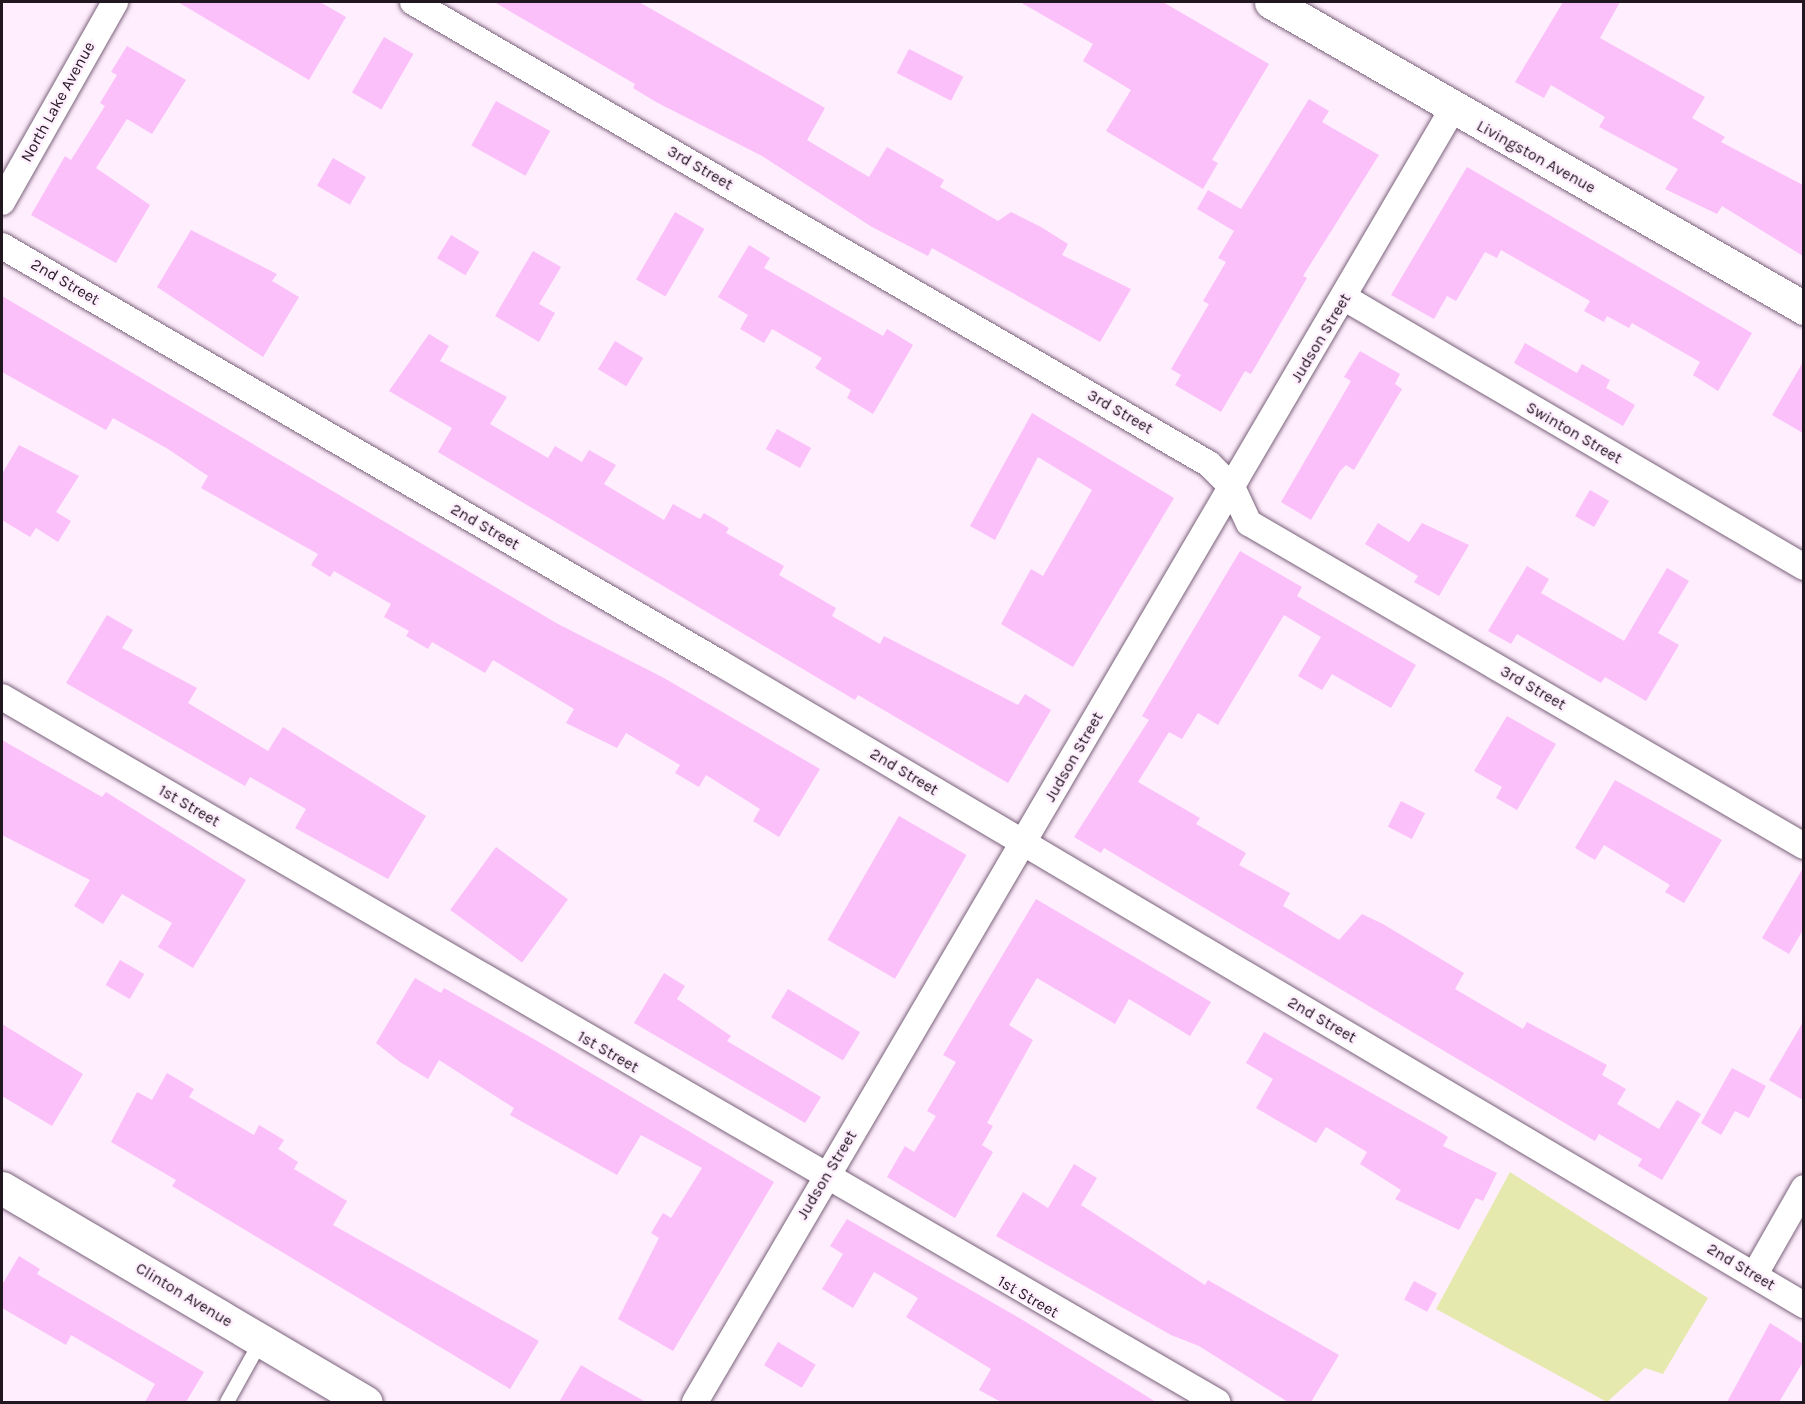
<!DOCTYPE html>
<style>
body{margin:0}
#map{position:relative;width:1805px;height:1404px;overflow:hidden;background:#ffeefe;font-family:Karla,sans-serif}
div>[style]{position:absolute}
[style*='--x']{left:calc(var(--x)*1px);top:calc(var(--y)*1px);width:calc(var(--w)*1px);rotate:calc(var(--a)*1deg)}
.green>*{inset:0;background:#e6e9ad}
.building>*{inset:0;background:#fbc0fa;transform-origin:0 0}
.roads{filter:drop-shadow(0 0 2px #7a627a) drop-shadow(0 0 2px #7a627a)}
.service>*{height:14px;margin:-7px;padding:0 7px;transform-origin:7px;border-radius:7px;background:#fff}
.minor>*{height:26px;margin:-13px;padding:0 13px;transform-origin:13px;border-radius:13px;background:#fff}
.tertiary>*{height:33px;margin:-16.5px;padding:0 16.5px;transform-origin:16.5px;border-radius:16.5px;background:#fff}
span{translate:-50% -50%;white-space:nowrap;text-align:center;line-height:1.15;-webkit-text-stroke:4.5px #ffeefe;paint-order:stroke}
.street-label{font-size:16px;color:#211720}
.frame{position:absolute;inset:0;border:3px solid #211720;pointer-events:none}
</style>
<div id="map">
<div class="green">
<div style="clip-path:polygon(1510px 1172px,1708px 1298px,1663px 1374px,1645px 1368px,1607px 1402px,1436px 1309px)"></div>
</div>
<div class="building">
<div style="clip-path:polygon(178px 2px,320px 2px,346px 17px,309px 80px)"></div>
<div style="clip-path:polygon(494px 2px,639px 2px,825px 108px,807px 140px,869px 177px,887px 147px,944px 180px,940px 187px,998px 221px,1011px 212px,1041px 227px,1068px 244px,1062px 255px,1131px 289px,1100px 342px,932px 248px,928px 256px,872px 227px,762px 156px,656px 102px,633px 88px,635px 84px)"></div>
<div style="clip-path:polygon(1020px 2px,1163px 2px,1269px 64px,1212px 160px,1218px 163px,1203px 189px,1106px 131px,1131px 90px,1083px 61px,1093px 44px)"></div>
<div style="clip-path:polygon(1563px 2px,1620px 2px,1600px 38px,1705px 97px,1692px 118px,1725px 137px,1721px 142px,1803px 185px,1803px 256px,1722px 206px,1717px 214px,1665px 189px,1678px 169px,1599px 127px,1605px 117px,1551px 85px,1544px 98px,1515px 82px)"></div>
<div style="left:384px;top:37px;width:34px;height:64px;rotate:30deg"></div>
<div style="clip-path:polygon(127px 46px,186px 80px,152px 134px,127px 119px,96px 168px,150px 205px,116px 263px,31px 215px,65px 156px,71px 160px,105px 106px,100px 103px,117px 75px,111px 72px)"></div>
<div style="left:909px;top:49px;width:61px;height:27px;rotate:27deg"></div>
<div style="clip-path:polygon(1309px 99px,1329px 111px,1322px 122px,1379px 155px,1303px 276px,1307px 278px,1251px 374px,1245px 371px,1221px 412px,1175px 385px,1181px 375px,1171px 369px,1209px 304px,1203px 301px,1226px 262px,1218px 258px,1234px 231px,1197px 209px,1208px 190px,1241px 209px)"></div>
<div style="left:496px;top:101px;width:62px;height:51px;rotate:29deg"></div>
<div style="left:333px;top:158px;width:38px;height:32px;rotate:30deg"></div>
<div style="clip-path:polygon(1467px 167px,1752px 333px,1718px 391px,1693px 375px,1700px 362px,1632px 323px,1629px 328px,1607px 316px,1604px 322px,1584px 311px,1590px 301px,1501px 250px,1497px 258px,1485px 252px,1456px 301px,1447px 296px,1434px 319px,1391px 295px)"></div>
<div style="left:675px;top:212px;width:34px;height:78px;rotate:30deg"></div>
<div style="clip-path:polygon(191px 230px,277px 274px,272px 281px,299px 297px,263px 357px,157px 287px)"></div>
<div style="left:451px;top:235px;width:33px;height:27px;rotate:31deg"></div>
<div style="clip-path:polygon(749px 245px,770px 258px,764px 268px,883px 336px,887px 329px,913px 345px,873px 414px,847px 398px,851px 390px,815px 368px,822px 358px,772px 329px,764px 343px,740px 329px,748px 315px,718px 297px)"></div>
<div style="clip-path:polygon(533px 251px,561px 267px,539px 304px,555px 313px,539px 342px,495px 316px)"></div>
<div style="clip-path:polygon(2px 296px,558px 624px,664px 678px,820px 769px,779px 837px,753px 821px,760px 809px,706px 775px,699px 787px,675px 773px,680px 765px,626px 733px,617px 748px,566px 723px,574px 709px,493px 660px,485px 673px,432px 642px,428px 649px,406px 636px,409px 631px,384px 617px,391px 604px,334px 571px,330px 577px,311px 565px,318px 554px,201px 488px,208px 476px,168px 449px,113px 418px,106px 430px,2px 372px)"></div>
<div style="clip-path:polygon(429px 334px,449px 346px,440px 361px,507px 397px,490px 424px,548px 458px,555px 446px,582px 462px,589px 450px,616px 465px,604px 484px,664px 520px,673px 504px,700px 519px,704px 513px,729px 528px,726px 533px,784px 566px,779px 575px,836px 608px,832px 616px,880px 644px,884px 636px,1018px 705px,1025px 694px,1051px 710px,1008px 783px,858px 695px,855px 700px,438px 452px,452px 428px,389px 391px)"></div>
<div style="left:615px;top:341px;width:33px;height:33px;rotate:31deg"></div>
<div style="clip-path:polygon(1525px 343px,1577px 373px,1582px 364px,1610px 380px,1606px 388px,1635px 405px,1623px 426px,1514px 363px)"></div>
<div style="clip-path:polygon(1360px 351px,1400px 374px,1395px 384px,1402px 389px,1354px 470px,1346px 465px,1340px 471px,1311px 520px,1281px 502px,1351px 381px,1344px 377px)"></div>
<div style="clip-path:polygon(1803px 362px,1803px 433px,1772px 415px)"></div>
<div style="clip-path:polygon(1032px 413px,1174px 498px,1073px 667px,1001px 624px,1031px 569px,1043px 576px,1092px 490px,1038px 457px,995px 540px,970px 526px)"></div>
<div style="left:777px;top:429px;width:39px;height:23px;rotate:29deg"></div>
<div style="clip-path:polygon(19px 445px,79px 476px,56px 512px,71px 521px,58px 542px,36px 528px,30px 537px,2px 520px,2px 474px)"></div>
<div style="left:1590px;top:490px;width:22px;height:30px;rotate:30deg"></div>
<div style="clip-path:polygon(1378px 523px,1409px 542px,1422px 523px,1469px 545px,1439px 596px,1414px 582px,1418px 576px,1365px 544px)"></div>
<div style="clip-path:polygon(1240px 551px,1302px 587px,1297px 596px,1416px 665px,1391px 708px,1332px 674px,1322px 690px,1298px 676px,1321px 637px,1284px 615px,1218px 725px,1198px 713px,1182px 739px,1169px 732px,1138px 782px,1200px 818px,1196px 824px,1246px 853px,1239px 865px,1290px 893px,1283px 906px,1339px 940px,1362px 914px,1383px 924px,1464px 973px,1455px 989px,1523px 1029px,1527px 1022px,1607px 1065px,1602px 1075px,1626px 1089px,1617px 1104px,1659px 1129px,1677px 1100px,1701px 1114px,1662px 1180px,1638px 1166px,1642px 1159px,1599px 1134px,1595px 1141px,1104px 848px,1101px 853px,1074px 837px,1149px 720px,1142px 716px)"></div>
<div style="clip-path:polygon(1527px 566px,1549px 579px,1541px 593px,1624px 641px,1667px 568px,1689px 581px,1658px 633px,1679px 645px,1646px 701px,1605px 677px,1601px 683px,1517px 634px,1511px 644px,1488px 631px)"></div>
<div style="clip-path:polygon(107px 615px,133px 630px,122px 648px,197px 688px,188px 703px,268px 751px,283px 727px,426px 816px,388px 879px,295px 828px,306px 809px,250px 777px,245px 786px,66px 683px)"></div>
<div style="clip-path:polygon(1507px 716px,1556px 744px,1517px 810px,1496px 798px,1502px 787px,1474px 771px)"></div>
<div style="clip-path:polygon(2px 740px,102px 797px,106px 792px,246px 880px,193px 968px,158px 947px,172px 923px,122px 894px,103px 924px,74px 906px,90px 880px,2px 835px)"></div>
<div style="clip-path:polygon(1615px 780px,1722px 840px,1684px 903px,1665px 892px,1670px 885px,1662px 880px,1604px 845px,1595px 860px,1575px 848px)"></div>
<div style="left:1401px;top:801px;width:27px;height:29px;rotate:27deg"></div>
<div style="left:899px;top:816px;width:78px;height:143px;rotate:30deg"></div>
<div style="left:496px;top:847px;width:89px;height:78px;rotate:36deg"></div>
<div style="clip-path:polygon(1803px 868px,1803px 930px,1789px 954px,1762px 938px)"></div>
<div style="clip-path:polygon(1036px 899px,1211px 1002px,1190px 1036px,1129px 999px,1115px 1024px,1037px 978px,1009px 1025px,1033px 1040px,987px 1123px,993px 1126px,982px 1145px,993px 1152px,955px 1218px,887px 1177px,905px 1146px,914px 1152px,936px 1116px,927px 1111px,956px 1062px,943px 1055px)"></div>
<div style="left:120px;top:960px;width:28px;height:29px;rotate:30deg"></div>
<div style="clip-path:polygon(664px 973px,685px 986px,677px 999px,731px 1036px,727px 1041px,821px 1097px,805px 1123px,634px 1023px)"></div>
<div style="clip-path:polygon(415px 978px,441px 993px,444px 988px,539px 1042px,774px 1182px,673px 1351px,618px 1319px,659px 1238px,651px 1233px,663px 1213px,671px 1218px,702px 1168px,641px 1135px,617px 1175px,510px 1115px,514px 1108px,439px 1060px,428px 1079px,400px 1062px,376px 1043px)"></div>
<div style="left:788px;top:989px;width:84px;height:33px;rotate:31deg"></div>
<div style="clip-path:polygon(1803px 1022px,1803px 1100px,1769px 1080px)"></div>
<div style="clip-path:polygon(2px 1024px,83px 1074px,52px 1126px,2px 1096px)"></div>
<div style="clip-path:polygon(1264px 1032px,1437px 1130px,1448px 1137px,1443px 1146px,1497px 1173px,1483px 1201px,1476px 1198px,1459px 1230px,1395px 1199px,1401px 1190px,1360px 1164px,1367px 1152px,1326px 1127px,1316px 1143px,1256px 1108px,1273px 1079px,1246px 1063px)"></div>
<div style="clip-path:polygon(1732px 1068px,1766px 1086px,1749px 1118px,1735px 1111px,1721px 1135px,1701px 1123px)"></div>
<div style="clip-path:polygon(167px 1073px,194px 1089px,189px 1097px,254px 1135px,259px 1125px,284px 1140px,278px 1149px,298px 1162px,294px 1169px,347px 1201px,333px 1225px,539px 1341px,510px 1389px,172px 1186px,176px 1180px,111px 1142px,137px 1092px,152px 1100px)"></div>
<div style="clip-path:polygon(1074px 1164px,1097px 1178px,1081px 1205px,1205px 1285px,1208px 1280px,1339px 1355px,1311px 1402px,1288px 1402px,1199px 1346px,1171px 1335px,996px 1236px,1023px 1192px,1048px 1208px)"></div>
<div style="clip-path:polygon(847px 1219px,1021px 1319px,1156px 1402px,1001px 1402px,979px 1390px,991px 1369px,906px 1317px,918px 1298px,874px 1272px,853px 1308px,822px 1289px,843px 1254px,830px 1246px)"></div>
<div style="clip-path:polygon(19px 1256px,40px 1269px,37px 1274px,204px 1372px,186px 1402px,145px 1402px,155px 1384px,71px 1335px,66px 1345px,2px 1308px,2px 1285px)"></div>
<div style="left:1414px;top:1281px;width:26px;height:21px;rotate:28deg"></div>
<div style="clip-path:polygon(1770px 1323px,1803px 1344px,1803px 1362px,1779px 1402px,1727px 1402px)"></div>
<div style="left:778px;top:1342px;width:44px;height:27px;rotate:31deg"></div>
<div style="clip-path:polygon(581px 1365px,601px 1377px,646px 1402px,559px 1402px)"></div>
</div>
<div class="roads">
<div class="service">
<div style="--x:227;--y:1402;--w:70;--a:-60.9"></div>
</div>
<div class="minor">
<div style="--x:413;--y:2;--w:920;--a:30.13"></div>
<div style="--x:1209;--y:464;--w:33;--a:45"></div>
<div style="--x:1232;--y:487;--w:40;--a:65"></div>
<div style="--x:1249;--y:523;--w:642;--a:30.2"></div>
<div style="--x:2;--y:202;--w:230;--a:-60.5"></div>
<div style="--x:2;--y:246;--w:830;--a:30.15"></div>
<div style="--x:720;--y:663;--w:1260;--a:30.64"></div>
<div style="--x:1345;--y:298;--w:532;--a:30.37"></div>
<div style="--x:2;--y:697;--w:1405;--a:30.12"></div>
<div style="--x:1755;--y:1274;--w:99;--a:-60.3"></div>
<div style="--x:695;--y:1402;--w:1497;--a:-59.63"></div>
</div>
<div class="tertiary">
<div style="--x:1271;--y:2;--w:615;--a:29.86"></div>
<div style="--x:2;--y:1188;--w:422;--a:30.5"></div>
</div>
</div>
<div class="street-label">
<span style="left:58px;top:102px;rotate:-61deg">North Lake Avenue</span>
<span style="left:1536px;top:157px;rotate:29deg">Livingston Avenue</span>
<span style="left:700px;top:168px;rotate:30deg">3rd Street</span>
<span style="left:65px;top:282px;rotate:30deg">2nd Street</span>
<span style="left:1321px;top:338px;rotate:-59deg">Judson Street</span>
<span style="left:1120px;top:412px;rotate:30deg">3rd Street</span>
<span style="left:1574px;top:433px;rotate:30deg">Swinton Street</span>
<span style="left:485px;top:527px;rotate:30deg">2nd Street</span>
<span style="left:1533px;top:688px;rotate:30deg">3rd Street</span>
<span style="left:1074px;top:757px;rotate:-60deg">Judson Street</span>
<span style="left:904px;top:772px;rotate:31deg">2nd Street</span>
<span style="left:189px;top:806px;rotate:30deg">1st Street</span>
<span style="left:1322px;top:1020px;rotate:30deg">2nd Street</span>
<span style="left:608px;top:1052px;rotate:30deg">1st Street</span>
<span style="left:827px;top:1175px;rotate:-59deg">Judson Street</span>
<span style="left:1741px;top:1267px;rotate:31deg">2nd Street</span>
<span style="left:184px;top:1295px;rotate:31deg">Clinton Avenue</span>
<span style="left:1028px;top:1297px;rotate:30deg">1st Street</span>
</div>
<div class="frame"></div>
</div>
